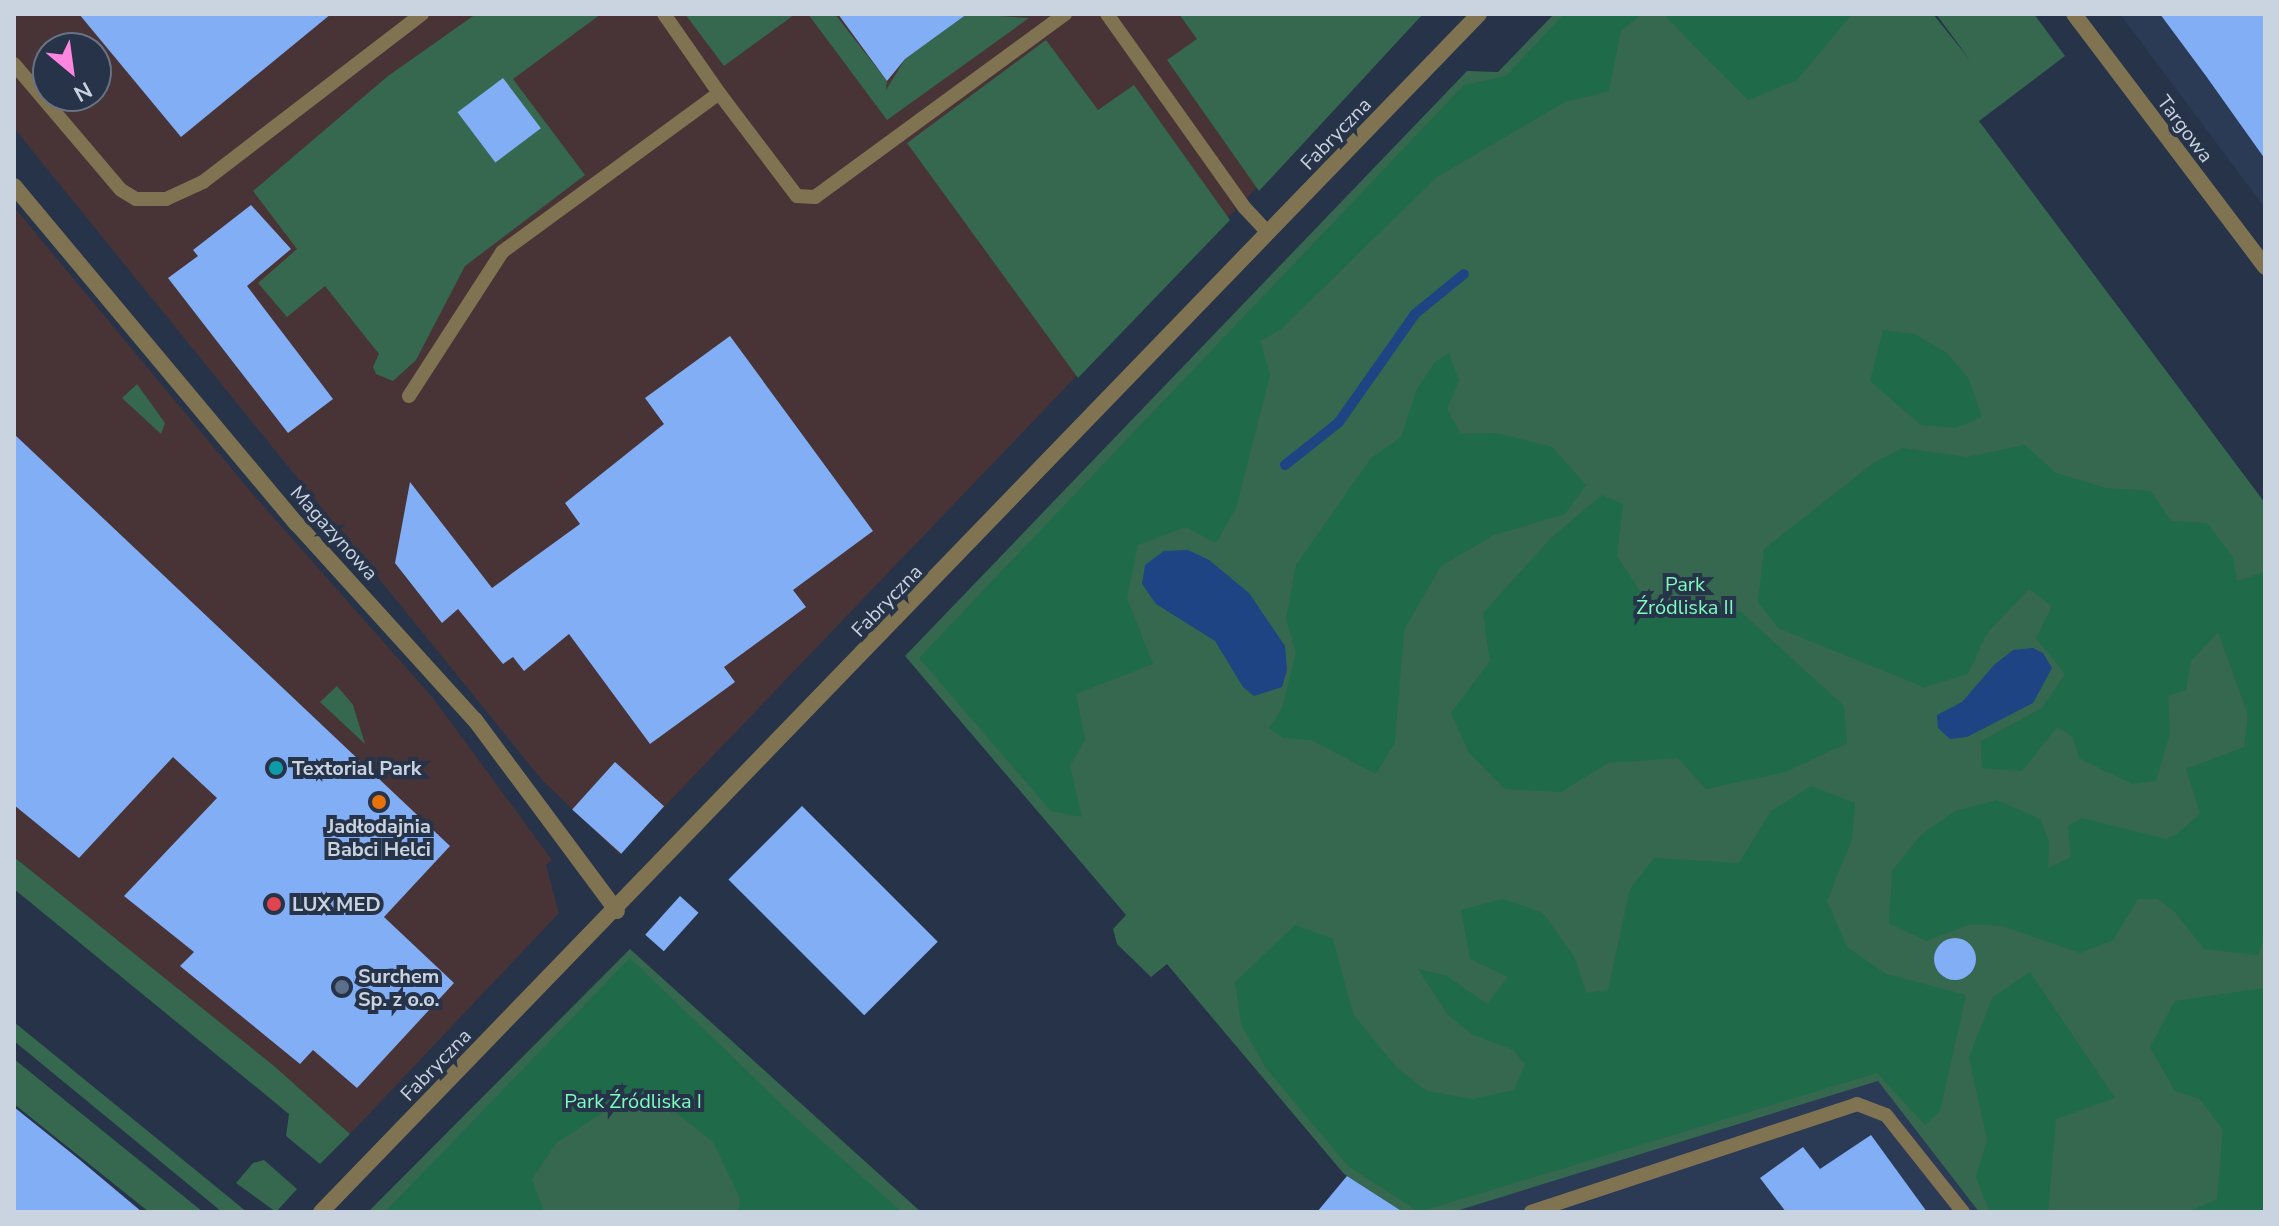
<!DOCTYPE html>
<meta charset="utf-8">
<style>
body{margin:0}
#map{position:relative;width:2279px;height:1226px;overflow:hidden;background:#263348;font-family:"Nunito Sans",sans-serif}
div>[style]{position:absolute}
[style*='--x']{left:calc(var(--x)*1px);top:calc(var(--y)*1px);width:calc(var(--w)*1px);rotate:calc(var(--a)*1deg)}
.built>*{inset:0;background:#2b3b56}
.industrial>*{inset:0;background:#483436}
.green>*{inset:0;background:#35684e}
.forest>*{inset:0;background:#1f6a49}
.water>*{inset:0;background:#1e4483}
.stream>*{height:10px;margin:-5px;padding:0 5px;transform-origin:5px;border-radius:5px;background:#1e4483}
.building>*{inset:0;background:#82aef6;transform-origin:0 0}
.round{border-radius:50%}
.lane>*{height:14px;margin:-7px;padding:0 7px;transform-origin:7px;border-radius:7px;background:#807351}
.street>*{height:16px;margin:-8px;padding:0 8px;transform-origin:8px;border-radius:8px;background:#807351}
.dots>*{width:22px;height:22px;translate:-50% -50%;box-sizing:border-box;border:4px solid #263348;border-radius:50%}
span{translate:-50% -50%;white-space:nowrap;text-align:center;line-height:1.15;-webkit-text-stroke:8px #263348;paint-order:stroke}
.street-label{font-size:20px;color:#cad3e0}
.park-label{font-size:20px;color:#7dfcbd}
.poi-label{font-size:20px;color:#cad3e0;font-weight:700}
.left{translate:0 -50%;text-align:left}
.frame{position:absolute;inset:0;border:16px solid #cad3e0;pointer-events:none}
.north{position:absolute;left:32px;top:32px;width:80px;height:80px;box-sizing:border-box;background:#263348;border:2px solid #687385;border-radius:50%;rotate:151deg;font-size:22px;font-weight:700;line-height:32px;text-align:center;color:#cad3e0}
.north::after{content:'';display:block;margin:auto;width:28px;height:36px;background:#fe86e1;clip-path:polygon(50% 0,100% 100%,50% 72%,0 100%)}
</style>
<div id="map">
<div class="built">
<div style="clip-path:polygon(2120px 14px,2265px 14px,2265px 208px)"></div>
<div style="clip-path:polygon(1878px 1081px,1979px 1212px,1453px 1212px)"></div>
</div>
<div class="industrial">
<div style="clip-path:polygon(evenodd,14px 14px,1423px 14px,619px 854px,542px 780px,14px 128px,14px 14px,48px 48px,96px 48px,96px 96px,48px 96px,48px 48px)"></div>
<div style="clip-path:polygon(14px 207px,251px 492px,433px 698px,552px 860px,546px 865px,559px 913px,350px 1134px,14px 857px)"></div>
</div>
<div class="green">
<div style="clip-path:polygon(476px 14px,601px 14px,513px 79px,585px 175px,465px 266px,416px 360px,393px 381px,376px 374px,373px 367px,379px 354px,325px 286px,287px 317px,258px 283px,297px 249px,253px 191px,388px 76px)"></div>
<div style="clip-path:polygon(685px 14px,794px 14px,794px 15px,724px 66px)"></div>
<div style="clip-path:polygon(808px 14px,835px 14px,887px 81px,886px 90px,905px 59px,967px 14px,1029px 18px,887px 120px)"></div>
<div style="clip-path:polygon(1179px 14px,1423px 14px,1259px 191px,1167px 60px,1197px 39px)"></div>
<div style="clip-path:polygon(1554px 14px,1933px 14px,1970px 60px,1936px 14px,2034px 14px,2065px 56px,1979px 121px,2265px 503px,2265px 1212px,1979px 1212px,1878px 1081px,1453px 1212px,1403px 1212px,1344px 1174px,1167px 964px,1151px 977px,1117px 944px,1113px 929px,1126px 915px,905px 656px,1467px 71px,1498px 72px)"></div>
<div style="clip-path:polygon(1046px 40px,1098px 110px,1134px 85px,1230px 220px,1078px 378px,907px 143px)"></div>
<div style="clip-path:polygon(137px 384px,165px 423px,161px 434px,122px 398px)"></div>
<div style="clip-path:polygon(337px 686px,353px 705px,365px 744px,320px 702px)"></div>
<div style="clip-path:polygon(14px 857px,274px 1066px,350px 1134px,320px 1164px,286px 1136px,289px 1114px,14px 889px)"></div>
<div style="clip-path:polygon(630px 949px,921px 1212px,368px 1212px)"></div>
<div style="clip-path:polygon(14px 1022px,247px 1212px,222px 1212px,14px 1041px)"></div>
<div style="clip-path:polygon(14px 1059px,203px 1212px,149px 1212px,14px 1104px)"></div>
<div style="clip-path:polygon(264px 1160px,297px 1189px,276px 1212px,236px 1183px,253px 1163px)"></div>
</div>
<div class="forest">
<div style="clip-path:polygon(1564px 14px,1642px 14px,1621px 31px,1609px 91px,1565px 102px,1437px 177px,1280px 330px,1260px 341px,1270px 375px,1236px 508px,1216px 543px,1186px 527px,1138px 545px,1127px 598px,1153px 664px,1076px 694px,1085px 740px,1070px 766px,1082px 817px,1051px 811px,919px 658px,1464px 85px,1506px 76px)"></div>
<div style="clip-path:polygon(1663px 14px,1852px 14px,1797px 80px,1748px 100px)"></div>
<div style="clip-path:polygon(1883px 330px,1914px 334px,1947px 353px,1968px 378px,1982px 417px,1955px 428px,1921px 425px,1870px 381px)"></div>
<div style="clip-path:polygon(1449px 353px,1459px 381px,1447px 409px,1461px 434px,1496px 433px,1552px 447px,1586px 485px,1565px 514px,1494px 535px,1441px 566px,1404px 630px,1395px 742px,1376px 774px,1311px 740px,1283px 738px,1269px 728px,1282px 708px,1296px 653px,1286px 619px,1296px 565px,1371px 458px,1401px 437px,1417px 389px,1435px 362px)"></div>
<div style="clip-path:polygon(2025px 445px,2056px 473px,2106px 488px,2151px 491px,2171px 521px,2207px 523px,2233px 557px,2237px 581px,2265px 572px,2265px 936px,2258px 955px,2204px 949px,2174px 911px,2157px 899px,2138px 899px,2113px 940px,2080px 953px,2002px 926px,1971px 924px,1926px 941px,1889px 923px,1892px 871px,1921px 835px,1955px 811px,1997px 800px,2040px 819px,2049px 841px,2048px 868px,2071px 857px,2068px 826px,2082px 818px,2166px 839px,2177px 834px,2200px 814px,2186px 769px,2244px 747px,2248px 715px,2218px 632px,2191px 661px,2186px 690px,2168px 696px,2170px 733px,2156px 781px,2132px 784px,2079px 758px,2073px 737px,2057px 727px,2022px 771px,1982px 768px,1981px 741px,2042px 708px,2065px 674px,2036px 638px,2052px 606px,2029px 589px,1987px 633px,1968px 674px,1924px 687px,1778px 628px,1758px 602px,1764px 549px,1872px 464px,1902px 448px,1967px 457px)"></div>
<div style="clip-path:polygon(1602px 495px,1623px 504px,1617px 556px,1653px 611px,1694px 604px,1741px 612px,1844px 706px,1847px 743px,1786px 772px,1706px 789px,1678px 758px,1608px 763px,1561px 792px,1505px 789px,1469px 753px,1451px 713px,1490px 661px,1483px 613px,1552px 537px)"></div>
<div style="clip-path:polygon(1811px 786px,1855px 803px,1852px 839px,1827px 901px,1847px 947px,1886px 974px,1966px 995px,1940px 1111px,1925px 1125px,1877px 1073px,1419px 1212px,1348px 1166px,1265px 1067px,1241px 1024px,1235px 982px,1295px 925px,1333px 939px,1353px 1014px,1397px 1068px,1427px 1091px,1472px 1099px,1514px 1090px,1525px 1064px,1513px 1050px,1472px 1034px,1448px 1015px,1418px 969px,1447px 976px,1487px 1004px,1508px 977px,1470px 959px,1461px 910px,1503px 899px,1543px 913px,1575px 958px,1586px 993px,1608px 990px,1630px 889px,1654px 858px,1739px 863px,1771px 811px)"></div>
<div style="clip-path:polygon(630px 958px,797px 1119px,902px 1212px,738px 1212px,740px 1198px,713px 1142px,663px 1102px,618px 1103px,556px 1143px,532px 1179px,544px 1212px,385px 1212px)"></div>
<div style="clip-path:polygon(2030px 972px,2115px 1098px,2056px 1119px,2048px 1212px,1990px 1212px,1976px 1177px,1987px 1140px,1969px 1057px,1993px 997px)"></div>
<div style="clip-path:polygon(2265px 988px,2265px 1212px,2188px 1212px,2217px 1199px,2223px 1130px,2200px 1099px,2175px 1091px,2150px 1047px,2175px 1001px)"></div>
</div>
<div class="water">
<div style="clip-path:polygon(1188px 550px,1209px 560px,1249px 593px,1285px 646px,1287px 670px,1282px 687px,1254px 696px,1243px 687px,1215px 641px,1156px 604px,1142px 584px,1145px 565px,1164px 551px)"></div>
<div style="clip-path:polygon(2033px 648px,2043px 653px,2052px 668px,2033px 703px,1967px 737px,1950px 739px,1938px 728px,1937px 715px,1962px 702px,1994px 665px,2013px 650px)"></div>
</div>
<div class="stream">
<div style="--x:1285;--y:465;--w:69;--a:-38.5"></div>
<div style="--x:1339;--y:422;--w:132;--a:-54.9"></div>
<div style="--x:1415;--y:314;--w:63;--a:-39.2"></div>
</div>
<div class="building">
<div style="clip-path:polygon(79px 14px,331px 14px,181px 137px)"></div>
<div style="clip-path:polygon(838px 14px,967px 14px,905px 59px,887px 81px)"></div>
<div style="clip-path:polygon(2160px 14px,2265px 14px,2265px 159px,2206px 76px)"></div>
<div style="left:503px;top:78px;width:63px;height:57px;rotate:53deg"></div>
<div style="clip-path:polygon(251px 205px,291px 249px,247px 286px,333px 399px,288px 433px,168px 278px,198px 256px,193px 250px)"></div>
<div style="clip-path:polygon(730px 336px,873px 531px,793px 590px,806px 607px,724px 667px,735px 682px,650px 744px,569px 634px,524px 671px,513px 657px,503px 664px,458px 609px,442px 623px,395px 563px,410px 482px,492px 588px,580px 524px,565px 503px,664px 424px,645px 398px)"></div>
<div style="clip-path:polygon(14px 434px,450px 846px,384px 917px,454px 983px,357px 1088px,313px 1050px,300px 1064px,180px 966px,194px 952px,124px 896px,217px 798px,173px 757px,79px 858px,14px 805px)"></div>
<div style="left:615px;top:762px;width:66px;height:64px;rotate:42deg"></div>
<div style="left:802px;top:806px;width:192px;height:104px;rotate:45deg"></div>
<div style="left:680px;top:896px;width:25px;height:52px;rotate:42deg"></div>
<div class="round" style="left:1934px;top:938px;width:42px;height:42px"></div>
<div style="clip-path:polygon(14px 1107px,80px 1160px,142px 1212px,14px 1212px)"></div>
<div style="clip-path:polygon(1871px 1135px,1927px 1212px,1786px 1212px,1760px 1178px,1803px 1147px,1820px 1169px)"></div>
<div style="clip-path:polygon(1347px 1176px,1403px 1212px,1317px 1212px)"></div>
</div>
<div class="lane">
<div style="--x:1107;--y:14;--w:237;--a:54.6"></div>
<div style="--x:1244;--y:207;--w:35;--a:47"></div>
<div style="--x:14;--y:64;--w:165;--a:49.7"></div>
<div style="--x:121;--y:190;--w:17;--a:31"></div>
<div style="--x:136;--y:199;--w:30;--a:0"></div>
<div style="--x:166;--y:199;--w:41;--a:-24.7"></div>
<div style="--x:203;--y:182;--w:276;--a:-37.5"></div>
<div style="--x:719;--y:93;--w:129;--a:52.9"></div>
<div style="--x:797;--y:196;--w:18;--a:3"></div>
<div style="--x:815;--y:197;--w:310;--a:-36.2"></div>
<div style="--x:409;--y:396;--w:171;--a:-57.1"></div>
<div style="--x:502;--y:252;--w:269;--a:-36.2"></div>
<div style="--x:719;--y:93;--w:96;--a:-124.8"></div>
<div style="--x:1531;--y:1212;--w:343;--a:-18.3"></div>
<div style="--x:1857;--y:1104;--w:31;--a:21"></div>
<div style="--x:1886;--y:1115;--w:124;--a:51.6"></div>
</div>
<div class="street">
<div style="--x:2074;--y:14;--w:317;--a:52.9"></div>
<div style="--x:14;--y:186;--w:441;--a:50.1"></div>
<div style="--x:297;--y:524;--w:265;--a:47.8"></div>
<div style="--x:475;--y:720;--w:238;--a:53.4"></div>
<div style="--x:321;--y:1212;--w:1666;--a:-45.97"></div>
</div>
<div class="dots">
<div style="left:276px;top:768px;background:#0f9aa8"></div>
<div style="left:379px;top:802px;background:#e8710a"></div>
<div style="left:274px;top:904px;background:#e0444e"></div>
<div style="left:342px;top:987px;background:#5c6f8a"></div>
</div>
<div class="street-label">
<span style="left:2185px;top:129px;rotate:53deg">Targowa</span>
<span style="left:1336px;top:134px;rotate:-46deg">Fabryczna</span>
<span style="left:334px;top:533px;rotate:48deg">Magazynowa</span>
<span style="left:887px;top:601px;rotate:-46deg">Fabryczna</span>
<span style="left:436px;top:1065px;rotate:-46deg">Fabryczna</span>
</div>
<div class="park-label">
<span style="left:1685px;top:596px">Park<br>Źródliska II</span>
<span style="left:633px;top:1101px">Park Źródliska I</span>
</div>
<div class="poi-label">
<span class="left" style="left:292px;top:768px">Textorial Park</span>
<span style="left:379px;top:838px">Jadłodajnia<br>Babci Helci</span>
<span class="left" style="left:292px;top:904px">LUX MED</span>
<span class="left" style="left:358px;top:988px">Surchem<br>Sp. z o.o.</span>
</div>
<div class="frame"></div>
<div class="north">N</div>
</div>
